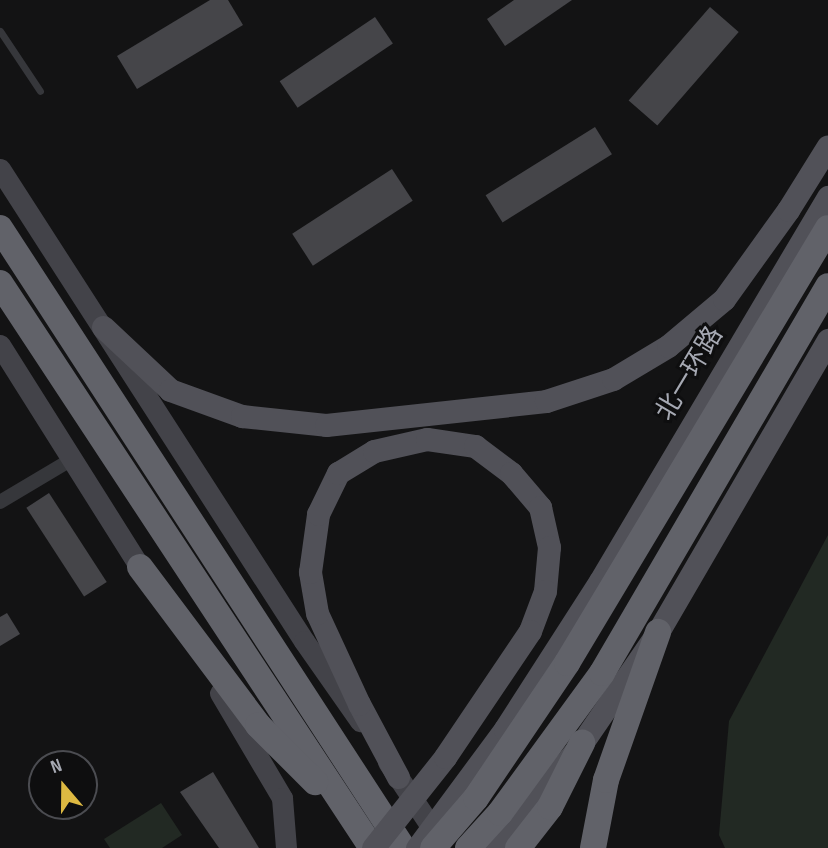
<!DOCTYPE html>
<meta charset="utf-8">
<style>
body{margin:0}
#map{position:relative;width:828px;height:848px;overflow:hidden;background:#131314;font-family:"Sofia Sans Condensed","Noto Sans SC",sans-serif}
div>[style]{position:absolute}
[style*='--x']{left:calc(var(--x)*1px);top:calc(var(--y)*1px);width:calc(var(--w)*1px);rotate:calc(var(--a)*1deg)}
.green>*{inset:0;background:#222923}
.building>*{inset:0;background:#454549;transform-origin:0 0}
.lane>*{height:7px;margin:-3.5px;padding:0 3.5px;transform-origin:3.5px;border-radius:3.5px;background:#36373b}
.street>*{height:14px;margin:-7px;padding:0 7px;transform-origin:7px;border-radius:7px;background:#36373b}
.secondary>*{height:21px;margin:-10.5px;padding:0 10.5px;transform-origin:10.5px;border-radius:10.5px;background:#434349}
.primary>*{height:23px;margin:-11.5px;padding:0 11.5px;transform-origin:11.5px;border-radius:11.5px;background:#515158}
.highway>*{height:26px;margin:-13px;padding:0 13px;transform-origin:13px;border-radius:13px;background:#616269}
.primary-bridge>*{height:23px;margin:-11.5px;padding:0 11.5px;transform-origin:11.5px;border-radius:11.5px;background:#515158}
.highway-bridge>*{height:26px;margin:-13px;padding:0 13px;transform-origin:13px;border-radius:13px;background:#616269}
span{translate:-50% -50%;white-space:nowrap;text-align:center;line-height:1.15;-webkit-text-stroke:6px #0e0e0f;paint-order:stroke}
.street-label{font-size:26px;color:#a6a9b3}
.north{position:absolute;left:28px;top:750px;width:70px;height:70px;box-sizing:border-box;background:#0e0e0f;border:2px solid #4b4c51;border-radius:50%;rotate:340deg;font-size:19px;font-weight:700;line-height:28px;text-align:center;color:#a6a9b3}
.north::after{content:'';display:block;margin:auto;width:24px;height:32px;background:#ddb942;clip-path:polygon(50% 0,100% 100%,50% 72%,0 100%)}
</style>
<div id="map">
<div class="green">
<div style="clip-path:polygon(828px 535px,828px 848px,725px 848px,719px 835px,729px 721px)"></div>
<div style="clip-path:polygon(161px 803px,182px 835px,162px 848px,110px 848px,104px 839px)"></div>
</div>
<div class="building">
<div style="clip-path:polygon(210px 0,228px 0,243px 25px,137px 89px,117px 56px)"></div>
<div style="clip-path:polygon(514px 0,572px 0,505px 46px,487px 19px)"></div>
<div style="left:710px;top:7px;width:38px;height:124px;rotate:41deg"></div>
<div style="left:375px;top:17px;width:32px;height:115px;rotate:56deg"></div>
<div style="left:595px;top:127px;width:32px;height:129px;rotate:58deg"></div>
<div style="left:392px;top:169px;width:38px;height:119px;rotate:57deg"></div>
<div style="left:49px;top:493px;width:106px;height:27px;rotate:57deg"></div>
<div style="clip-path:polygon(7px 613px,20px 634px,0 646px,0 617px)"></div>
<div style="clip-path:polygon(213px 772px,259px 848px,219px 848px,180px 792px)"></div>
</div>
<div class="lane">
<div style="--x:0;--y:31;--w:72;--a:56.3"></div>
</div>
<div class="street">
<div style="--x:0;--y:502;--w:84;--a:-30.8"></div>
</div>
<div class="secondary">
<div style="--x:0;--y:169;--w:561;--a:57.22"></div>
<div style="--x:304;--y:641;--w:98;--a:55"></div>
<div style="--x:0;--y:345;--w:278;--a:57.8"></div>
<div style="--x:220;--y:693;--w:122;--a:59.4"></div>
<div style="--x:282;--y:798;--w:50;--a:85.4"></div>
<div style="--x:388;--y:762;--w:94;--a:56.3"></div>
</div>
<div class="primary">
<div style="--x:103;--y:327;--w:92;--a:43.2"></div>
<div style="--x:170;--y:390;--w:77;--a:19.9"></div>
<div style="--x:242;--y:416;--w:84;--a:6.1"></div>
<div style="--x:326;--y:425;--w:221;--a:-6.2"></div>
<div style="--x:546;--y:401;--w:71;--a:-18.2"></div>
<div style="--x:613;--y:379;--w:64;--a:-31"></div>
<div style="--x:668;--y:346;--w:73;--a:-40"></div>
<div style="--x:724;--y:299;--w:110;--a:-54.3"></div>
<div style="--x:788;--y:210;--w:75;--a:-58"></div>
<div style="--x:600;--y:581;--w:447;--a:-59.3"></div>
<div style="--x:398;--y:777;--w:83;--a:-118.1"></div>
<div style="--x:359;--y:704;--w:100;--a:-114.8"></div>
<div style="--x:317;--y:613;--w:42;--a:-99.7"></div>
<div style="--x:310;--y:572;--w:59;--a:-82.1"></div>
<div style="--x:318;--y:514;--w:46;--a:-64"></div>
<div style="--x:338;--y:473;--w:42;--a:-31.4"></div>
<div style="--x:374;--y:451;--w:54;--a:-12.8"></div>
<div style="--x:427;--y:439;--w:49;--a:8.3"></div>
<div style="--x:475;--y:446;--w:45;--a:36.9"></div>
<div style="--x:511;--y:473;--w:45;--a:49.5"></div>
<div style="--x:540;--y:507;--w:41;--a:77.3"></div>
<div style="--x:549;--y:547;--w:44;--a:95.2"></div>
<div style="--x:545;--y:591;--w:43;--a:110.6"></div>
<div style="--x:494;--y:848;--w:137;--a:-50"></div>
<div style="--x:582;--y:743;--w:135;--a:-55.6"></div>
<div style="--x:658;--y:632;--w:338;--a:-59.8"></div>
</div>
<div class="highway">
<div style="--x:0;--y:228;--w:739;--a:56.98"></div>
<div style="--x:0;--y:283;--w:676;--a:56.64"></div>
<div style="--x:140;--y:567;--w:197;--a:53.2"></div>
<div style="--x:258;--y:725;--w:81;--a:45"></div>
<div style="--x:468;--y:848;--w:47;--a:-47.6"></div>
<div style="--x:500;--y:813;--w:173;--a:-53.9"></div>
<div style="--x:602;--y:673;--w:448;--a:-59.7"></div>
<div style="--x:518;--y:848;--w:52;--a:-52"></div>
<div style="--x:550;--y:807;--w:72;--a:-63.4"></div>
<div style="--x:593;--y:848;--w:69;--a:-79.2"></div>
<div style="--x:606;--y:780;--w:157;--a:-70.6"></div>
</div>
<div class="primary-bridge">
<div style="--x:373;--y:848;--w:116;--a:-51.6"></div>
<div style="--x:445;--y:757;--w:152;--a:-56"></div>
<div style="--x:417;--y:848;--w:148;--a:-53.5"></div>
<div style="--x:505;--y:729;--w:176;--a:-57.3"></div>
</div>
<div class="highway-bridge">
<div style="--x:433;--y:848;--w:66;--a:-49.3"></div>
<div style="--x:476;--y:798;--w:163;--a:-56"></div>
<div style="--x:567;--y:663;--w:507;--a:-59.04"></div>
</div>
<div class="street-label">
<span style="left:690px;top:374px;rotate:-59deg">北一环路</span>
</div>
<div class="north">N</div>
</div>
